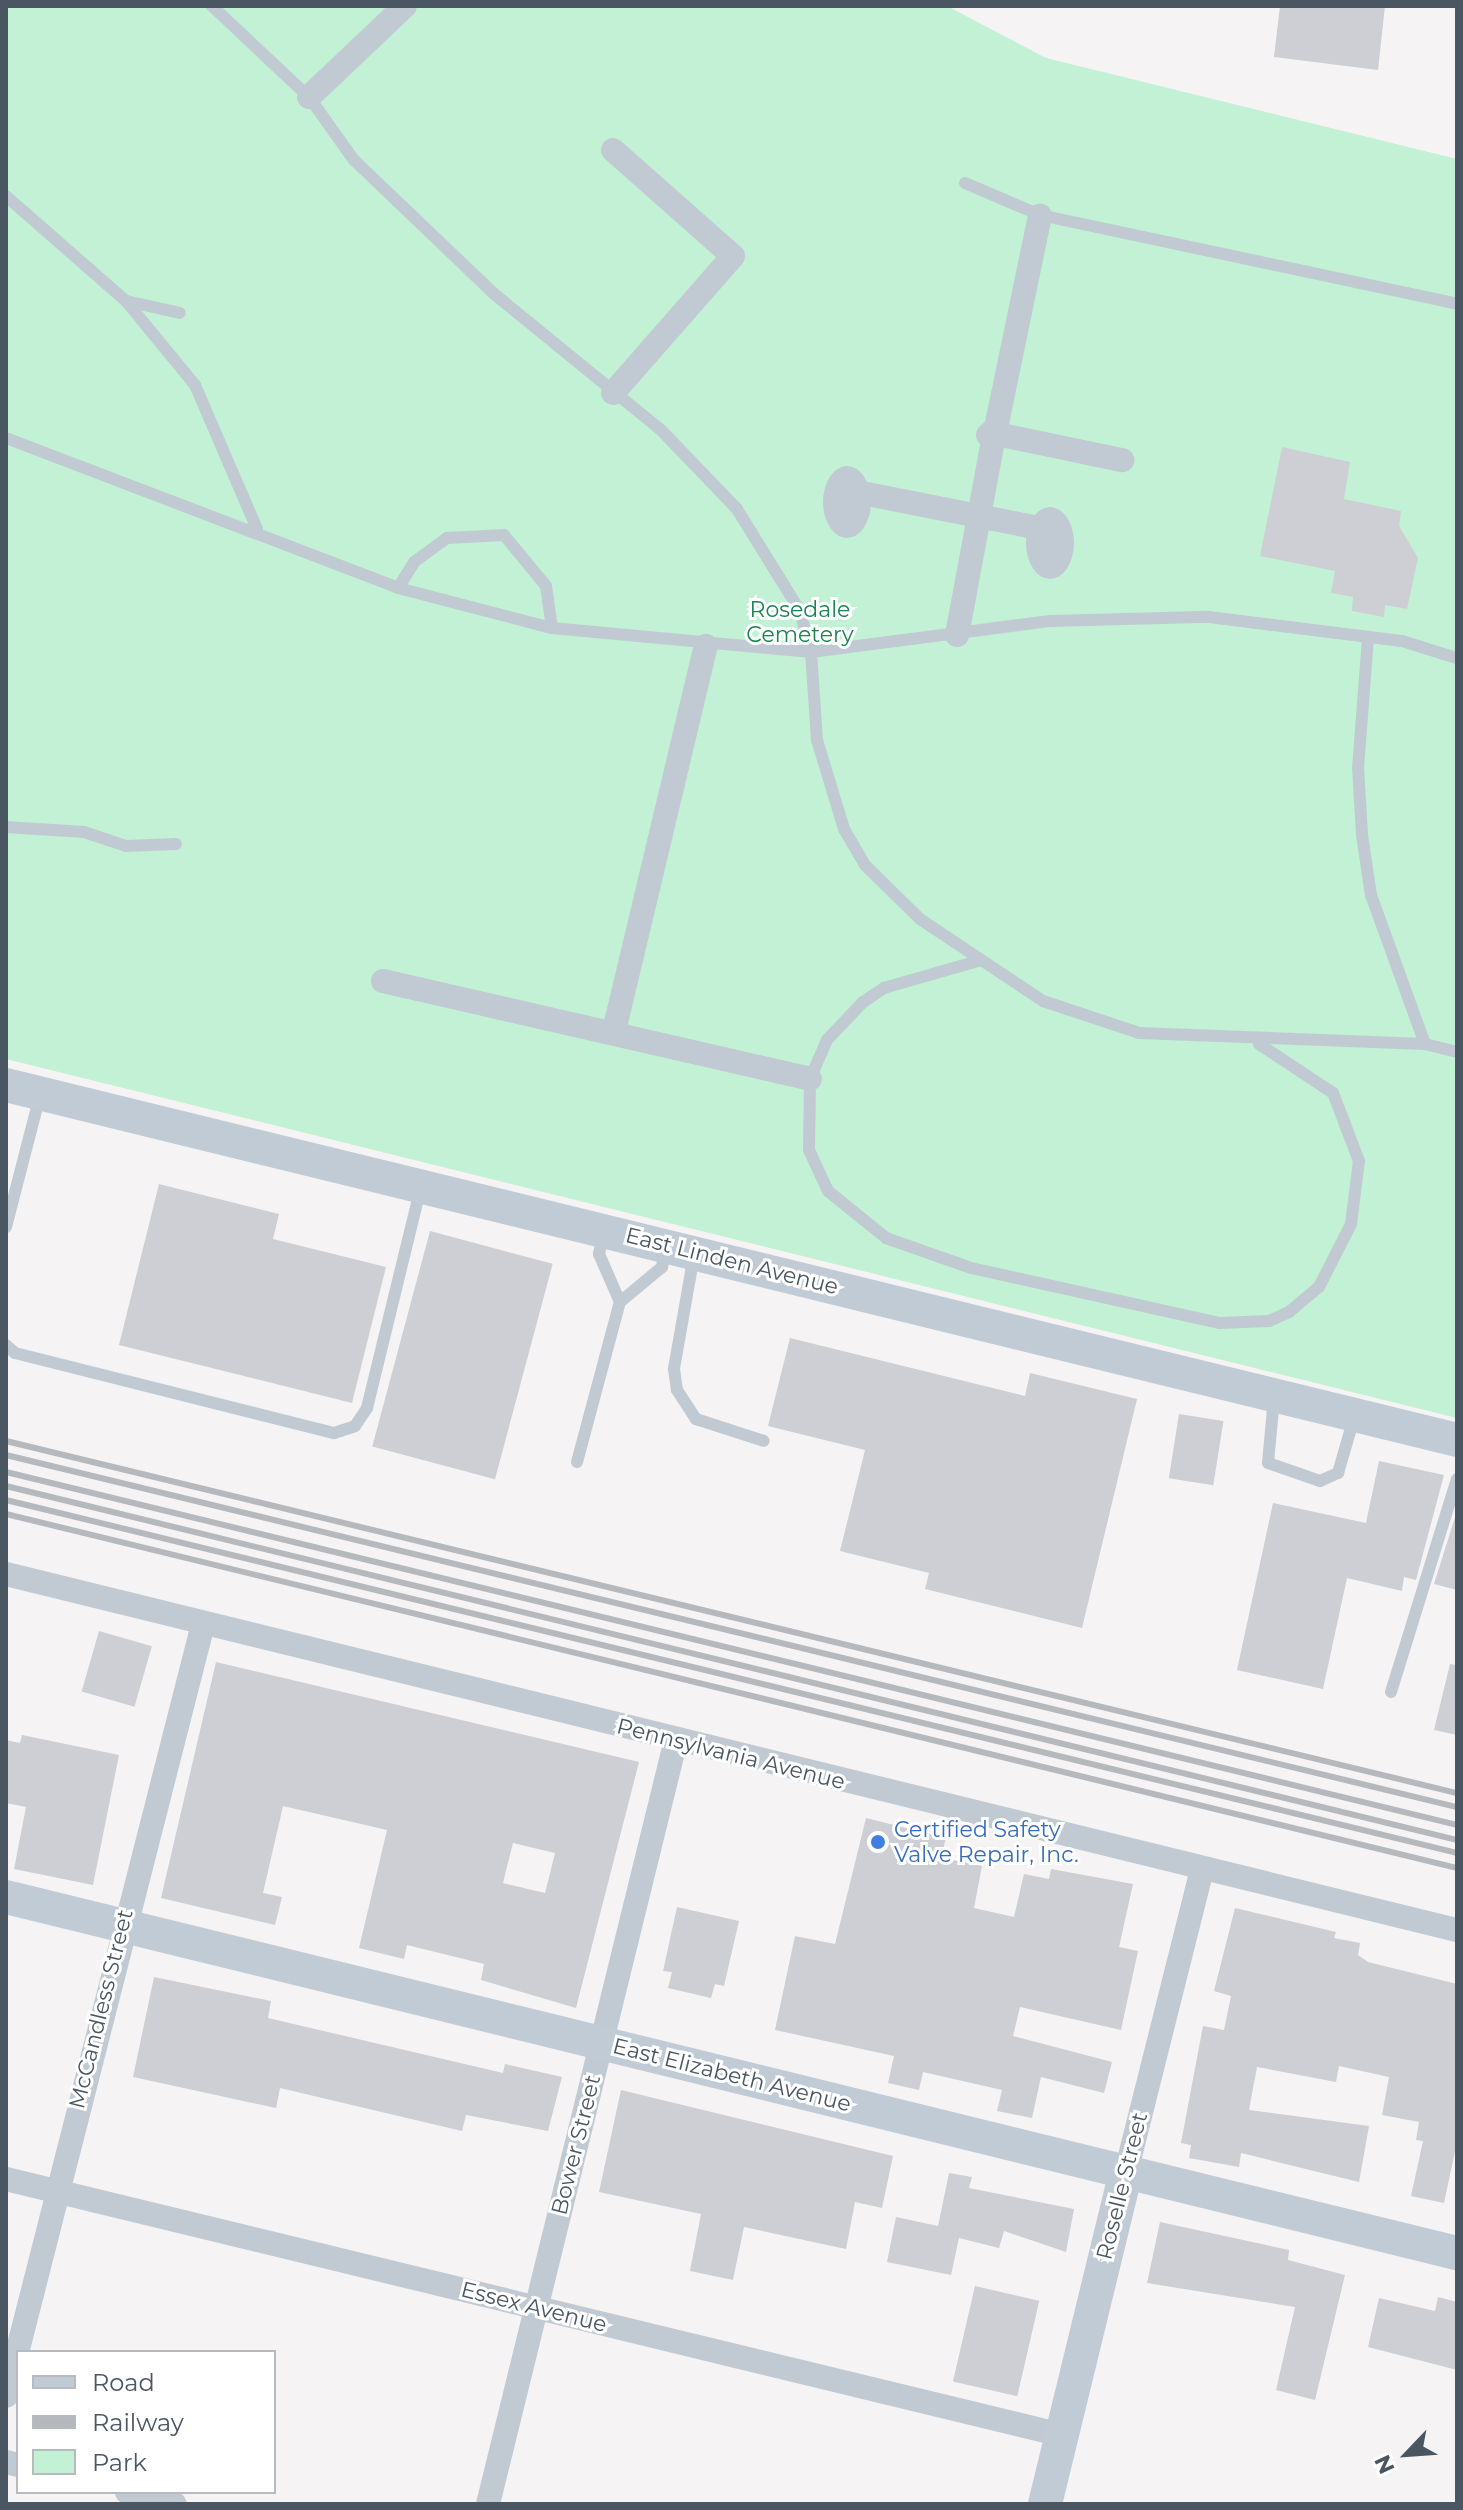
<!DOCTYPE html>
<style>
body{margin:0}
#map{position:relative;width:1463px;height:2510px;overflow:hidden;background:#f5f3f3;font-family:Montserrat,sans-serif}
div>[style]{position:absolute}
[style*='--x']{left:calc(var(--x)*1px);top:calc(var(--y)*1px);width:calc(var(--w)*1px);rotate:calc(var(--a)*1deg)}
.green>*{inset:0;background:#c3f1d5}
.building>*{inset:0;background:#cdcfd5;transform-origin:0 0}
.lane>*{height:12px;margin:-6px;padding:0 6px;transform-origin:6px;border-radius:6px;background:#c1cad2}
.street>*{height:24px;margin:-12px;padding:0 12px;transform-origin:12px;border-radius:12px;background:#c1cad2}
.street>.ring{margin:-12px;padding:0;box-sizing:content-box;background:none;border:24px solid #c1cad2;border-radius:50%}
.secondary>*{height:34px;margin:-17px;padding:0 17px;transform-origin:17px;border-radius:17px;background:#c1cbd6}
.rail>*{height:6px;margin:-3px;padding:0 3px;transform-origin:3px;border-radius:3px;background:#b5b8bd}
.dots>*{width:22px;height:22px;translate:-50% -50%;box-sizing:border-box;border:4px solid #fff;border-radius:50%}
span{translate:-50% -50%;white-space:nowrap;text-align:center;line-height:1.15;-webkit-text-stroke:6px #fff;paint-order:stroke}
.park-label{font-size:22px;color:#17864f}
.street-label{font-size:22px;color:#4a5661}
.shop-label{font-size:22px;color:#366cbe}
.left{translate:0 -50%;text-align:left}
.frame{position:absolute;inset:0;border:8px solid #4a5661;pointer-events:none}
.legend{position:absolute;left:16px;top:2350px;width:260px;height:144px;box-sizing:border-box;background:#fff;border:2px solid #b7bbc0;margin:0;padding:10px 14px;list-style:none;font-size:24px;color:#4a5661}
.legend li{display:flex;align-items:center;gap:16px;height:40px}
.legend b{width:40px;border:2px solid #b7bbc0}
.north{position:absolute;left:1367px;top:2414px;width:80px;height:80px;-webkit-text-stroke:6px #fff;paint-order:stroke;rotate:245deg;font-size:22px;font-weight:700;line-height:32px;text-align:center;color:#4a5661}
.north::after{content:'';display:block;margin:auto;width:28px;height:36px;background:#4a5661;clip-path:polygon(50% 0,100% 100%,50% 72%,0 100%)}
</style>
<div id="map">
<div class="green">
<div style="clip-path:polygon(6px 6px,947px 6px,1046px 58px,1457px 159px,1457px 1418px,6px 1059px)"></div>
</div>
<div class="building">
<div style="clip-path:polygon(1280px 6px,1385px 6px,1378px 70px,1274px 57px)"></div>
<div style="clip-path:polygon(1282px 447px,1350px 462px,1344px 499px,1401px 511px,1399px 526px,1418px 558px,1407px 609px,1385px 605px,1384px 617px,1352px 611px,1353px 597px,1331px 593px,1335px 571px,1260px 556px)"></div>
<div style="clip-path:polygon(159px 1184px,279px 1214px,273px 1239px,386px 1267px,352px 1403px,119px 1345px)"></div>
<div style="left:430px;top:1231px;width:127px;height:223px;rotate:15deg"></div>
<div style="clip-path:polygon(790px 1338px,1025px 1396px,1030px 1373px,1137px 1399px,1082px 1628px,925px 1589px,929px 1573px,840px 1551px,865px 1450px,768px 1426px)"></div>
<div style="left:1179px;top:1414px;width:45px;height:65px;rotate:9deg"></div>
<div style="clip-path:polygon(1379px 1461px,1444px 1475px,1416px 1580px,1404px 1577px,1402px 1591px,1347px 1578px,1323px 1689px,1237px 1670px,1273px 1503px,1366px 1523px)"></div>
<div style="clip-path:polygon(1457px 1511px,1457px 1590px,1434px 1584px)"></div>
<div style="left:99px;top:1631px;width:55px;height:63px;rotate:16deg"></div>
<div style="clip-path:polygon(evenodd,216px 1662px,639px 1762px,576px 2008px,481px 1980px,484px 1964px,407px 1945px,404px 1959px,359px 1948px,387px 1830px,283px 1806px,263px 1893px,282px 1897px,275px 1925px,161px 1898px,216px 1662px,513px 1843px,555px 1853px,545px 1893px,503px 1883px,513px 1843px)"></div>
<div style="clip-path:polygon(1450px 1664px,1457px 1665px,1457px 1735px,1434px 1730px)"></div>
<div style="clip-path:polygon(22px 1735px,119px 1755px,93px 1885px,14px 1869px,26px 1807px,6px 1803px,6px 1740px,20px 1743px)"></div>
<div style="clip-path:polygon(866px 1818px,946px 1838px,941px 1857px,982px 1866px,974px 1908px,1014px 1917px,1024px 1874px,1049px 1879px,1051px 1869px,1133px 1884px,1119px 1947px,1138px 1951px,1121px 2030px,1020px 2007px,1013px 2036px,1112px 2062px,1104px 2093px,1041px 2077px,1032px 2118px,997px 2111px,1002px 2090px,923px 2072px,919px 2090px,888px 2083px,894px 2056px,775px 2030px,795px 1936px,835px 1944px)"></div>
<div style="clip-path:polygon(677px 1907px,739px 1921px,724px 1986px,715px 1984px,711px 1998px,668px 1988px,672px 1972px,663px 1971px)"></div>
<div style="clip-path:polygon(1235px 1908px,1336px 1932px,1334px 1938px,1360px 1943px,1358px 1955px,1368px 1962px,1457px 1984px,1457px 2142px,1444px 2203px,1411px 2196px,1423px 2141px,1416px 2140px,1419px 2122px,1382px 2115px,1389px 2077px,1339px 2066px,1336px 2082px,1257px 2067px,1249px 2110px,1369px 2126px,1359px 2182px,1241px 2153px,1239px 2167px,1189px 2158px,1191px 2145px,1181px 2143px,1203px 2026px,1224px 2030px,1231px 1996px,1214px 1991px)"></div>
<div style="clip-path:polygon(154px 1977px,271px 2001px,268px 2018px,503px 2073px,505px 2064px,562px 2077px,548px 2131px,466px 2115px,462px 2131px,280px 2088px,276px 2108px,133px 2077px)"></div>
<div style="clip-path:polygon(621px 2090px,893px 2156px,882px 2208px,855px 2202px,846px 2249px,744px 2227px,733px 2280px,690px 2271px,701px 2214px,599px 2192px)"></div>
<div style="clip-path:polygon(949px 2173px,972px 2177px,969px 2188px,1074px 2209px,1066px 2252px,1004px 2231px,999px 2248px,959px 2238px,951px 2275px,887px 2262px,896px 2217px,938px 2226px)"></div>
<div style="clip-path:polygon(1160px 2222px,1289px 2250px,1288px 2260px,1345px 2275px,1315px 2400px,1276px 2390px,1295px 2307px,1147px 2283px)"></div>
<div style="left:975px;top:2286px;width:66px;height:98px;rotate:13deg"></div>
<div style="clip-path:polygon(1438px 2297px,1457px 2302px,1457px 2370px,1368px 2347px,1379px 2298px,1435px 2311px)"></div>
</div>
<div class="lane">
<div style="--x:212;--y:6;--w:133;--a:43.2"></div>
<div style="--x:309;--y:97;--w:77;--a:54.5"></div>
<div style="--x:354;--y:160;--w:192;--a:43.7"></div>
<div style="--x:493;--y:293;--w:215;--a:39.2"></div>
<div style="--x:660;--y:429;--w:111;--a:46.1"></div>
<div style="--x:737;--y:509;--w:120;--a:58.3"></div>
<div style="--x:800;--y:611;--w:42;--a:75"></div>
<div style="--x:811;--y:652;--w:88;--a:86.1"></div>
<div style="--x:817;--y:740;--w:93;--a:73.1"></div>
<div style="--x:844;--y:829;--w:42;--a:59.7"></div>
<div style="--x:865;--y:865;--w:77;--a:44.5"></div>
<div style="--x:920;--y:919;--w:148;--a:33.7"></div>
<div style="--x:1043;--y:1001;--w:101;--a:18.4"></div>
<div style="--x:1139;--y:1033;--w:286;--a:2.2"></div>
<div style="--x:1425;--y:1044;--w:33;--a:14"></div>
<div style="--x:965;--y:183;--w:82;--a:23.1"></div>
<div style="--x:1040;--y:215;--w:426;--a:12"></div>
<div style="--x:6;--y:196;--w:159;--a:41.2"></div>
<div style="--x:126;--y:301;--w:55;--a:12.5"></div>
<div style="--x:126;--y:301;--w:109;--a:50.6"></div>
<div style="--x:195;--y:385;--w:157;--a:66.7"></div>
<div style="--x:6;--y:438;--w:420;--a:20.9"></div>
<div style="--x:398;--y:588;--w:159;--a:14.6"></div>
<div style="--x:552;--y:628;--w:260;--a:5.3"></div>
<div style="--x:811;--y:652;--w:242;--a:-7.4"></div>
<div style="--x:1051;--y:621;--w:158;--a:-1.5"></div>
<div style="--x:1209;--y:617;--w:194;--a:7.1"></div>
<div style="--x:1402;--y:641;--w:58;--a:17.2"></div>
<div style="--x:398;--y:588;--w:31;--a:-58"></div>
<div style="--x:414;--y:562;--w:41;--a:-36"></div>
<div style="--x:447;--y:538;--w:57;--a:-3"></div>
<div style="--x:504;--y:535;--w:66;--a:50.5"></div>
<div style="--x:546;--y:586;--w:42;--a:81.9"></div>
<div style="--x:1368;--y:638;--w:129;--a:94.4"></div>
<div style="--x:1358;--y:767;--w:68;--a:86.6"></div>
<div style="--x:1362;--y:835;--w:61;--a:81.5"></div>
<div style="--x:1371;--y:895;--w:158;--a:70.1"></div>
<div style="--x:6;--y:827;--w:78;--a:3.7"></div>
<div style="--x:84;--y:832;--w:44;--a:18.4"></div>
<div style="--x:126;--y:846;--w:50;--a:-2.3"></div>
<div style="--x:978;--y:961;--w:98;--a:164"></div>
<div style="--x:884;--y:988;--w:25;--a:146"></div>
<div style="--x:863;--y:1002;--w:52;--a:133.5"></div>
<div style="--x:827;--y:1040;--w:43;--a:113.6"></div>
<div style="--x:810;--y:1079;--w:71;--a:90.8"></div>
<div style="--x:809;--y:1150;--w:45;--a:65.1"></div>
<div style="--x:828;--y:1191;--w:75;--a:39"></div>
<div style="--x:886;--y:1238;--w:90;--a:19.4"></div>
<div style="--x:971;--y:1268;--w:255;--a:12.5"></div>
<div style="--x:1220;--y:1323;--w:49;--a:-2.3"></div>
<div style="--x:1269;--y:1321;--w:22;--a:-24"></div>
<div style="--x:1289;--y:1312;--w:39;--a:-40"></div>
<div style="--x:1319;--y:1287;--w:71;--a:-63.1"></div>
<div style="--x:1351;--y:1224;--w:64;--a:-82.8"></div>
<div style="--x:1359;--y:1161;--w:73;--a:-110.9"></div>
<div style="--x:1333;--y:1093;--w:89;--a:-146.5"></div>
<div style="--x:6;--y:1227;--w:135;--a:-75.5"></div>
<div style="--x:604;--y:1232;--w:23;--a:103"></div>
<div style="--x:599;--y:1254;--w:52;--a:66.4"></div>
<div style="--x:620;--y:1302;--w:55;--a:-39.8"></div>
<div style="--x:662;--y:1267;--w:20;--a:-79"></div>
<div style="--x:694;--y:1255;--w:116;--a:100"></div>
<div style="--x:674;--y:1369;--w:21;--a:82"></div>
<div style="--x:677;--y:1390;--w:35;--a:57"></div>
<div style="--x:696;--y:1419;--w:71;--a:17.9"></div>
<div style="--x:6;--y:1345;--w:12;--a:42"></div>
<div style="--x:15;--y:1353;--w:329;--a:14.1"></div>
<div style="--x:334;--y:1433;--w:22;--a:-18"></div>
<div style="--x:355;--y:1426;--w:22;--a:-56"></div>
<div style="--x:367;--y:1408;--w:223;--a:-76.3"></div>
<div style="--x:1274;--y:1398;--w:65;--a:95.3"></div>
<div style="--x:1268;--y:1463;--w:55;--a:19.1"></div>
<div style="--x:1320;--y:1481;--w:20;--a:-24"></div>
<div style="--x:1338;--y:1473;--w:57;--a:-73.8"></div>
<div style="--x:577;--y:1462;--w:166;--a:-75"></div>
<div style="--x:1391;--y:1692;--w:223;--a:-72.8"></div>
</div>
<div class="street">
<div style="--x:309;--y:97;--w:132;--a:-43.5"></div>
<div style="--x:613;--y:150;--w:160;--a:41.5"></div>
<div style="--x:733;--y:256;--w:182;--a:131.2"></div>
<div style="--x:996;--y:428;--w:217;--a:-78.3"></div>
<div style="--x:988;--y:435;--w:11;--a:-41"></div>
<div style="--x:996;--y:428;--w:9;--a:54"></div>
<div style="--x:1001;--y:435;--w:124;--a:11.7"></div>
<div class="ring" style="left:835px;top:478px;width:-2px;height:-2px"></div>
<div style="--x:857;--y:492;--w:185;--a:11.2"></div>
<div class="ring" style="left:1038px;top:519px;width:-2px;height:-2px"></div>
<div style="--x:957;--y:635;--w:197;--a:-79.5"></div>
<div style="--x:383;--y:981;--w:438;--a:12.9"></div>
<div style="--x:614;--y:1031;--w:396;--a:-76.6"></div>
<div style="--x:6;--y:1574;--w:1494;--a:13.79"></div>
<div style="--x:1126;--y:2172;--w:312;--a:-75.9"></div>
<div style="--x:6;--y:2179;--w:1087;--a:13.63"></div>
<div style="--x:6;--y:2396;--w:797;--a:-75.68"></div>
<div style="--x:6;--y:2462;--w:12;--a:14"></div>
<div style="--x:127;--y:2492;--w:49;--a:14"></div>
<div style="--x:488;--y:2504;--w:787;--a:-76.18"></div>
</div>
<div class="secondary">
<div style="--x:6;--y:1085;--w:1494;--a:13.75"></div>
<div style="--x:6;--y:1897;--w:1494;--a:13.79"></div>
<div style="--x:1045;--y:2504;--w:342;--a:-76.3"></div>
</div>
<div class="rail">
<div style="--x:6;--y:1441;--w:1493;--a:13.64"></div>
<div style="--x:6;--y:1455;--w:1493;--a:13.64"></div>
<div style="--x:6;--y:1472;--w:1493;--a:13.67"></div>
<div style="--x:6;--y:1486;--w:1494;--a:13.71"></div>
<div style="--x:6;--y:1500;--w:1493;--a:13.67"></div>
<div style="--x:6;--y:1514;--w:1494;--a:13.71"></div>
</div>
<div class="dots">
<div style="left:878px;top:1842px;background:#3f7fe0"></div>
</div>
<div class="park-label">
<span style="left:800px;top:622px">Rosedale<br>Cemetery</span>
</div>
<div class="street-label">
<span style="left:732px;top:1261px;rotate:14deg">East Linden Avenue</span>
<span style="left:731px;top:1754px;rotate:14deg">Pennsylvania Avenue</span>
<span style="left:101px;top:2009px;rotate:-76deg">McCandless Street</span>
<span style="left:732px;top:2075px;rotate:14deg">East Elizabeth Avenue</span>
<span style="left:576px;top:2145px;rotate:-76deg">Bower Street</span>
<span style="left:1122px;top:2186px;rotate:-76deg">Roselle Street</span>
<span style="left:534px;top:2307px;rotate:14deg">Essex Avenue</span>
</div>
<div class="shop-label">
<span class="left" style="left:894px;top:1842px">Certified Safety<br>Valve Repair, Inc.</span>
</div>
<div class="frame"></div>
<ul class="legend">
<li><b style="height:10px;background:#c1cbd6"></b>Road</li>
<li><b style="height:10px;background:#b5b8bd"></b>Railway</li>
<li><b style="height:22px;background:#c3f1d5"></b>Park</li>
</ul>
<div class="north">N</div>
</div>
